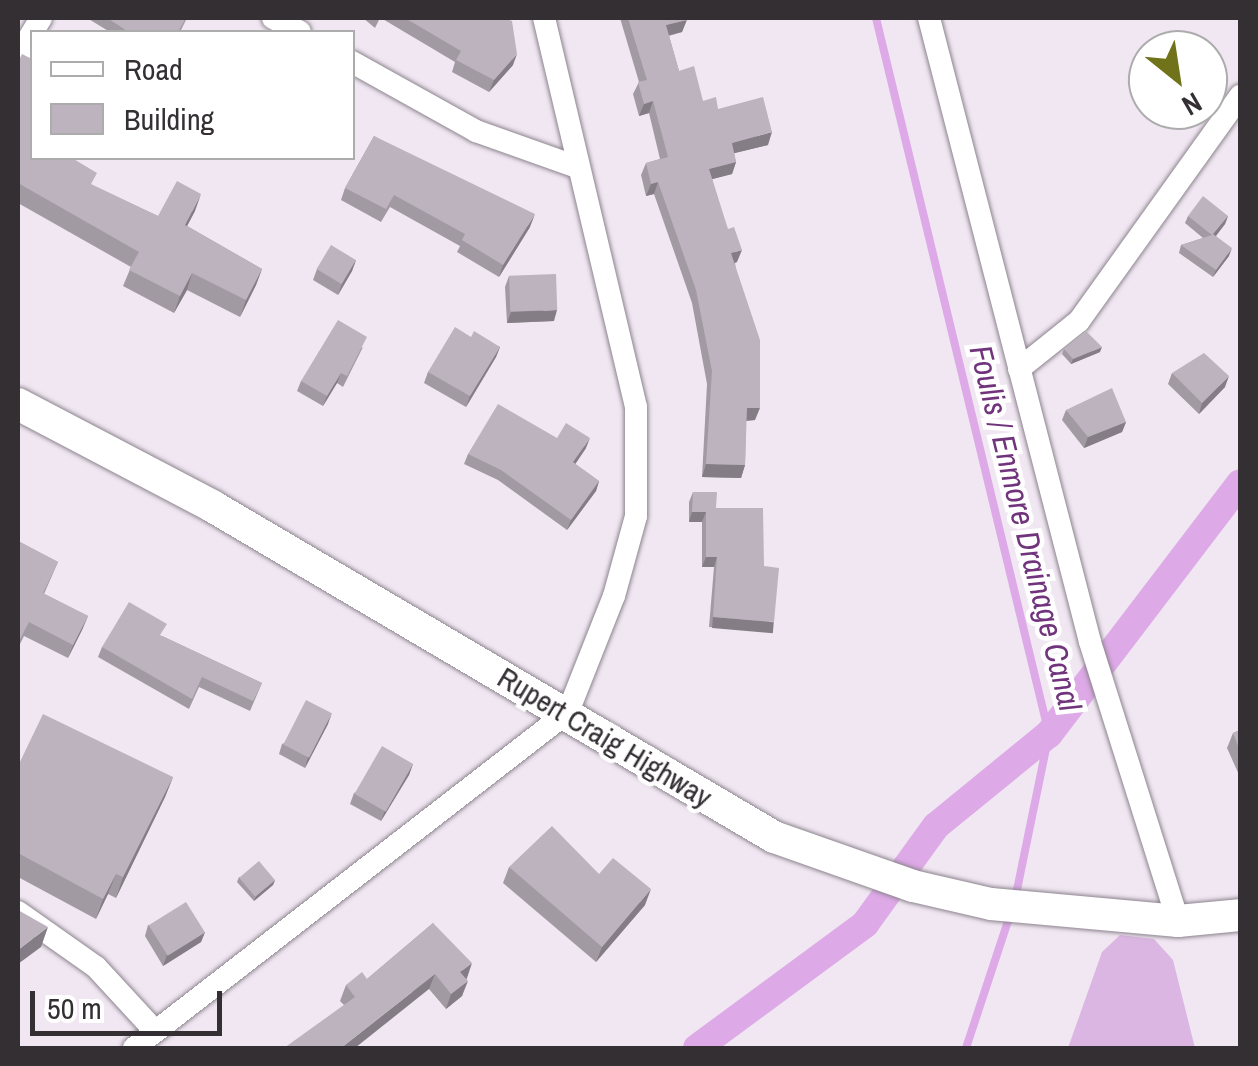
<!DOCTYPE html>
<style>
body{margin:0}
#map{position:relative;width:1258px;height:1066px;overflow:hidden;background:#f0e7f2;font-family:"Archivo Narrow",sans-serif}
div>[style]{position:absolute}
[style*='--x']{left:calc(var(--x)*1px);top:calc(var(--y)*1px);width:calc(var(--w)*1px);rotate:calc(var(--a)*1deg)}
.green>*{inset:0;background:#dbb6e2}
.stream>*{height:8px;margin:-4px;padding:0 4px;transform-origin:4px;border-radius:4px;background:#dda9e7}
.canal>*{height:28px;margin:-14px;padding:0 14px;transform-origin:14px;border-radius:14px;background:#dda9e7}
.roads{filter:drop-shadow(0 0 2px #8c848e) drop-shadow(0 0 2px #8c848e)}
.minor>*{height:22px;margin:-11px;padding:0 11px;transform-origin:11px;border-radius:11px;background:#fff}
.primary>*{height:32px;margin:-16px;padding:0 16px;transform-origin:16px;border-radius:16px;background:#fff}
.wall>*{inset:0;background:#a29aa3}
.shaded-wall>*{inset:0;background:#847d85;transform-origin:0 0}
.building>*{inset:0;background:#bcb3be;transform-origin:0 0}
span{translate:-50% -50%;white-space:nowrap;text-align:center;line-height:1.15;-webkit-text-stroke:9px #fff;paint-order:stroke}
.street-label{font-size:30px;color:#332f33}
.water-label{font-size:32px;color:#70337c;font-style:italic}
.frame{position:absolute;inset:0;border:20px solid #332f33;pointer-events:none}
.legend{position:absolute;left:30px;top:30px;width:325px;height:130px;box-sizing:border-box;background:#fff;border:2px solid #adacad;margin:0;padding:12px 18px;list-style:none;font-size:30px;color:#332f33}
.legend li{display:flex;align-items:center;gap:20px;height:50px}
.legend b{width:50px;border:2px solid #adacad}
.north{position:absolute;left:1128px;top:30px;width:100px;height:100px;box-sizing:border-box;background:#fff;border:2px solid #adacad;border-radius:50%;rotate:150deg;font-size:28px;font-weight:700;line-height:40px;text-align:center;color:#332f33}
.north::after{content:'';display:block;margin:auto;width:35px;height:45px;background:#707319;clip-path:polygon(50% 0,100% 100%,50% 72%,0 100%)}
.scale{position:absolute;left:30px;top:991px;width:192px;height:45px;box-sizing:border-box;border:5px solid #332f33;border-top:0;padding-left:12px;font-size:30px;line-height:35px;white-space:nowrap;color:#332f33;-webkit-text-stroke:8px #fff;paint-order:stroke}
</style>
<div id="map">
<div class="green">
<div style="clip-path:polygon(1120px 935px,1154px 939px,1173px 960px,1195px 1048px,1068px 1048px,1102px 952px)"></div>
</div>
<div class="stream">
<div style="--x:876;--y:18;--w:737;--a:76.42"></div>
<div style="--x:1049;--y:734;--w:168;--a:101.6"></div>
<div style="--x:966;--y:1048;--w:143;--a:-71.7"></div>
</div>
<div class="canal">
<div style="--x:697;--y:1048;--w:209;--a:-36.4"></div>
<div style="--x:865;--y:924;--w:121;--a:-54.1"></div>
<div style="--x:936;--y:826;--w:146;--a:-39.2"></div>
<div style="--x:1049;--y:734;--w:315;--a:-52.7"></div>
</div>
<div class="roads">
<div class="minor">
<div style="--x:273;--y:18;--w:30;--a:27"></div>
<div style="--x:929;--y:18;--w:644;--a:75.53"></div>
<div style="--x:1090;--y:642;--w:293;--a:72.5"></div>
<div style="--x:18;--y:56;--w:44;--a:-58.8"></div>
<div style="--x:352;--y:62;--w:142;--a:29.1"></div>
<div style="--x:476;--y:131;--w:107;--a:19.6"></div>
<div style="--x:1019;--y:369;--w:77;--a:-38.7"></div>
<div style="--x:1079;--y:321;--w:277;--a:-54.4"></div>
<div style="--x:18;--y:912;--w:95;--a:35.2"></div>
<div style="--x:96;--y:967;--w:87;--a:47.3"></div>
<div style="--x:134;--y:1048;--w:549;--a:-37.75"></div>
<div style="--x:568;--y:712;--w:125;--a:-68.4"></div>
<div style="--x:614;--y:596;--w:83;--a:-74.6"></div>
<div style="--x:636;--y:516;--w:109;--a:-90"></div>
<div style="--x:636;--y:407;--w:400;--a:-103.3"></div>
</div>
<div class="primary">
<div style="--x:18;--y:404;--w:219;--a:27.7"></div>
<div style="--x:212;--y:506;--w:652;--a:30.5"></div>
<div style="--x:774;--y:837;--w:147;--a:19.4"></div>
<div style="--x:913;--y:886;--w:80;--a:13"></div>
<div style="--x:991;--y:904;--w:188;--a:5.2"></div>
<div style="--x:1178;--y:921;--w:62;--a:-5.5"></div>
</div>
</div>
<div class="wall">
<div style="clip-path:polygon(87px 18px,187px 18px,180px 32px,110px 32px)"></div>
<div style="clip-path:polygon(363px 18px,380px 18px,375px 28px)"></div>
<div style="clip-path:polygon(381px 18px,504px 18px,513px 65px,489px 92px,452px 72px,455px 62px)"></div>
<div style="clip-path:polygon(620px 18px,686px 18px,682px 32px,669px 36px,679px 71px,703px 101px,718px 109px,768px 145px,734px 153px,736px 162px,732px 174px,712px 179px,737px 262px,735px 263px,755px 420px,746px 421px,745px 465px,741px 478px,702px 477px,707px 384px,692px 303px,654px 194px,646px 196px,641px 175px,646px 163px,660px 159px,649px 113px,639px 116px,633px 94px,639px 82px)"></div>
<div style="clip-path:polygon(18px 62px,32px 158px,158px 216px,195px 211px,187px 226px,262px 269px,256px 285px,240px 317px,187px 290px,174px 313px,123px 286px,131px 267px,18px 203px)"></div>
<div style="clip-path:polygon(374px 136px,530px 227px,499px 277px,457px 252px,460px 246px,390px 207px,381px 222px,341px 200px,345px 188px)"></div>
<div style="clip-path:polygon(1188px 216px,1228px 216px,1225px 224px,1216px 236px,1229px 256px,1213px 277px,1179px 253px,1181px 245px,1203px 238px,1185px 223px)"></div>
<div style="clip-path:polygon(356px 260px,352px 271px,338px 295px,313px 280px,317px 269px)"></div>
<div style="clip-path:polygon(509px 276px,554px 321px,507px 323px,505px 287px)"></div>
<div style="clip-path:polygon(471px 337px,500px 347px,496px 357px,466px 407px,424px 383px,428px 372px)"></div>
<div style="clip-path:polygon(363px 347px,343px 387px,337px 383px,323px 406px,297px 391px,301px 381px)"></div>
<div style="clip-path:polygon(1064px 349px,1100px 352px,1071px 364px,1062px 354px)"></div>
<div style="clip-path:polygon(1172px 373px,1225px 387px,1199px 414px,1168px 384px)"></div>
<div style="clip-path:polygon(1066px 410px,1126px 422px,1122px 432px,1084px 448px,1062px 420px)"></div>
<div style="clip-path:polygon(557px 438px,586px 448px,575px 464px,599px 481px,596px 491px,567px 530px,498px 480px,464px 464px,468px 454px)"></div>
<div style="clip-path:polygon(693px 492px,716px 508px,764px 566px,770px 632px,709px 627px,714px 567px,702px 567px,702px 522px,689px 522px,689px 502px)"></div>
<div style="clip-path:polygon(18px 541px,58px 562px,44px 594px,88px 616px,82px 630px,68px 658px,24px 636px,18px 648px)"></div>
<div style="clip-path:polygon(162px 636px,262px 683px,250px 711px,199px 687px,189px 709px,98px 657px,102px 647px)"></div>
<div style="clip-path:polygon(328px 724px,305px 768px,279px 754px,282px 744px)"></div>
<div style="clip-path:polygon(1240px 730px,1240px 777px,1227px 748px,1233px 733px)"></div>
<div style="clip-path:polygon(413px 764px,409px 775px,381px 821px,350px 804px,354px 793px)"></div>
<div style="clip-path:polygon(18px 766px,173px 777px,165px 797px,116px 898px,108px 894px,96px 919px,18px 877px)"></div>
<div style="clip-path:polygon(509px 867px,599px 874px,645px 905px,596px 962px,503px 883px)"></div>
<div style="clip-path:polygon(239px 877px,275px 880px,273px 885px,254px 901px,237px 882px)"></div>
<div style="clip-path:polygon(433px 923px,467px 978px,462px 996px,446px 1009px,429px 989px,344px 1005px,340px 1001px,346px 985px,367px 979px)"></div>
<div style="clip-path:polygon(148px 925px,205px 932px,201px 942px,163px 966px,145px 936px)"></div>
</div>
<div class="shaded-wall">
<div style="clip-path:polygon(687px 20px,682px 32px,661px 37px,666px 25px)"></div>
<div style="clip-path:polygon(517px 54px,513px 65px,489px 92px,494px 80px)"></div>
<div style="clip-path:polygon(653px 101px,649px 113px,639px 116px,644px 104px)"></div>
<div style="clip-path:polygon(772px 132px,768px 145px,727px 155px,732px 143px)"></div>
<div style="clip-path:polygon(736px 162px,732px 174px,705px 181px,709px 169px)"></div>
<div style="clip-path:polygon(658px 182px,654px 194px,646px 196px,651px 184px)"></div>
<div style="clip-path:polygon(201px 194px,195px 211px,179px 241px,185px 225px)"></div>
<div style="clip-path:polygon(535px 214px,530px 227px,499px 277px,503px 265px)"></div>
<div style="clip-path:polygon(1228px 216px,1225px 224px,1211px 242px,1213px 234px)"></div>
<div style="clip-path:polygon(1232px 248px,1229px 256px,1213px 277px,1216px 270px)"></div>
<div style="clip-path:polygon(742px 250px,737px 262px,727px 265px,731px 253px)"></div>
<div style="clip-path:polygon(356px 260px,352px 271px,338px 295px,342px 284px)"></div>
<div style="clip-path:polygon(262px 269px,256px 285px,240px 317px,246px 300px)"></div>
<div style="clip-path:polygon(192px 273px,187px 290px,174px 313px,180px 296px)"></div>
<div style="clip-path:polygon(557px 310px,554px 321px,507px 323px,511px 312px)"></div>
<div style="clip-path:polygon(500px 347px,496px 357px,466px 407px,470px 396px)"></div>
<div style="clip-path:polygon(1102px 347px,1100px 352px,1071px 364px,1073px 359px)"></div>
<div style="clip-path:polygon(341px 373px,337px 383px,323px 406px,327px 396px)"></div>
<div style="clip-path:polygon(1229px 376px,1225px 387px,1199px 414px,1202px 403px)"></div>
<div style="clip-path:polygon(747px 408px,760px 408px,755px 420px,742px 421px)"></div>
<div style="clip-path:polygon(1126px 422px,1122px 432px,1084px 448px,1088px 437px)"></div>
<div style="clip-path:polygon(590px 438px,586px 448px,570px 472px,573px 462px)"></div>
<div style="clip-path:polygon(706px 464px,745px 465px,741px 478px,702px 477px)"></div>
<div style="clip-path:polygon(599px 481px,596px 491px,567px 530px,571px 520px)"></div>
<div style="clip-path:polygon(692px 512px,706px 512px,702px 522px,689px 522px)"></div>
<div style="clip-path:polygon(706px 557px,717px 557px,714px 567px,702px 567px)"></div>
<div style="clip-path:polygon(88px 616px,82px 630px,68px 658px,73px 645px)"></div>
<div style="left:713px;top:617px;width:61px;height:11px;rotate:5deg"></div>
<div style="clip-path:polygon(332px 713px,328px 724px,305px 768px,308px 757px)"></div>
<div style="clip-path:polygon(413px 764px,409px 775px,381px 821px,385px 810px)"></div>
<div style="clip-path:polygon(173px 777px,165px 797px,116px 898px,123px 877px)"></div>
<div style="clip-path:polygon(116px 874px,108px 894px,96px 919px,103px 899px)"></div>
<div style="clip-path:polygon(275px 880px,273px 885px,254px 901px,256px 896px)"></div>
<div style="clip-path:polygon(651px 889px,645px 905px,596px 962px,602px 947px)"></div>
<div style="clip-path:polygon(48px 927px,41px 947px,18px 964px,18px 950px)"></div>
<div style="clip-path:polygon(205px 932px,201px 942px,163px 966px,167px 955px)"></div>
<div style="clip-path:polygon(472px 963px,467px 978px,455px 987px,460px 972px)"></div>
<div style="clip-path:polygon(435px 974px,429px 989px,355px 1048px,341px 1048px)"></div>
<div style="clip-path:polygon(468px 981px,462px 996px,446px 1009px,451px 994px)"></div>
</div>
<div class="building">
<div style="clip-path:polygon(107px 18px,186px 18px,178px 32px,129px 32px)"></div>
<div style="clip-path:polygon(405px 18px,504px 18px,512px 21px,517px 54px,494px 80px,456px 60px,461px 51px)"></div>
<div style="clip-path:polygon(628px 18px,686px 18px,687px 20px,666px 25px,679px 71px,694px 66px,703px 101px,716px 97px,718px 109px,763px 97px,772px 132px,732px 143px,736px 162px,709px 169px,728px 229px,734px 227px,742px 250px,731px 253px,760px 340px,760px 408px,747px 408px,745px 465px,706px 464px,712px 371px,696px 290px,658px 182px,651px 184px,646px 163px,668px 157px,653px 101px,644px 104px,638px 82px,647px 80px)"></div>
<div style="clip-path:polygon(22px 54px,32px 59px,32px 158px,72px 158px,97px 173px,91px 184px,158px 216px,177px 181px,201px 194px,185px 225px,262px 269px,246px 300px,192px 273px,180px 296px,129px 270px,139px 252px,18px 183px,18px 62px)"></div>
<div style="clip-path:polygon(374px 136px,535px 214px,503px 265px,462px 240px,465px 234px,394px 195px,386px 209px,345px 188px)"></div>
<div style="clip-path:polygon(1203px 196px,1228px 216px,1213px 234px,1232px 248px,1216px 270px,1181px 245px,1212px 235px,1188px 216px)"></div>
<div style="left:331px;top:245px;width:29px;height:28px;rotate:31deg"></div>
<div style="left:556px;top:274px;width:36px;height:47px;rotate:88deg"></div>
<div style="clip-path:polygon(338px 320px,367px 337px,347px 376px,341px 373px,327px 396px,301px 381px)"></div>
<div style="clip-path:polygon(455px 327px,471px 337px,474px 331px,500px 347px,470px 396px,428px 372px)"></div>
<div style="clip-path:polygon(1086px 331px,1102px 347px,1073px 359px,1064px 349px)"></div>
<div style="clip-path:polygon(1204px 353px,1229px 376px,1202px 403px,1172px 373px)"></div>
<div style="clip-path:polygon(1112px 388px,1126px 422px,1088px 437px,1066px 410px)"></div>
<div style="clip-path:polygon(498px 404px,557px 438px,566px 423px,590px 438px,573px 462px,599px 481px,571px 520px,501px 470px,468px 454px)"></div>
<div style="clip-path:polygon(693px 492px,717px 492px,716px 508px,763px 508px,764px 566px,779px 568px,774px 622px,713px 617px,717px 557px,706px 557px,706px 512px,692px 512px)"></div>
<div style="clip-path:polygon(18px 541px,58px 562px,43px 593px,88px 616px,73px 645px,29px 622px,18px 643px)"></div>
<div style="clip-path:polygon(129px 602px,167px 624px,160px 635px,262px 683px,253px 701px,202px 677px,192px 699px,102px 647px)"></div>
<div style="left:306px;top:700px;width:29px;height:50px;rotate:27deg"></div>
<div style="clip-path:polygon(43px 714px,173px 777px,123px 877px,116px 874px,103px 899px,18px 853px,18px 766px)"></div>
<div style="clip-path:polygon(1240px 730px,1240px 751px,1233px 733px)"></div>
<div style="left:382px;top:746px;width:36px;height:55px;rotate:30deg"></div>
<div style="clip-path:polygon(552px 826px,599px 874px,613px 858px,651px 889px,602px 947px,509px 867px)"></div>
<div style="left:259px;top:861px;width:25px;height:26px;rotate:50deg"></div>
<div style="left:186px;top:902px;width:36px;height:44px;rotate:58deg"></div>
<div style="clip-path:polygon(18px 910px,48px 927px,18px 950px)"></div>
<div style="clip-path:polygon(433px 923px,472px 963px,460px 972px,468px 981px,451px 994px,435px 974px,341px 1048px,284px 1048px,355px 997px,346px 985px,362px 972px,367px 979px)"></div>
</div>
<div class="street-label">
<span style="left:605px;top:737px;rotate:31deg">Rupert Craig Highway</span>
</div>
<div class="water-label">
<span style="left:1025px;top:528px;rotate:76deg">Foulis / Enmore Drainage Canal</span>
</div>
<div class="frame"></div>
<ul class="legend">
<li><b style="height:12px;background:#fff"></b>Road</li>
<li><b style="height:28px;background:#bcb3be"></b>Building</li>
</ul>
<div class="north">N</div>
<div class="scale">50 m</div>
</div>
